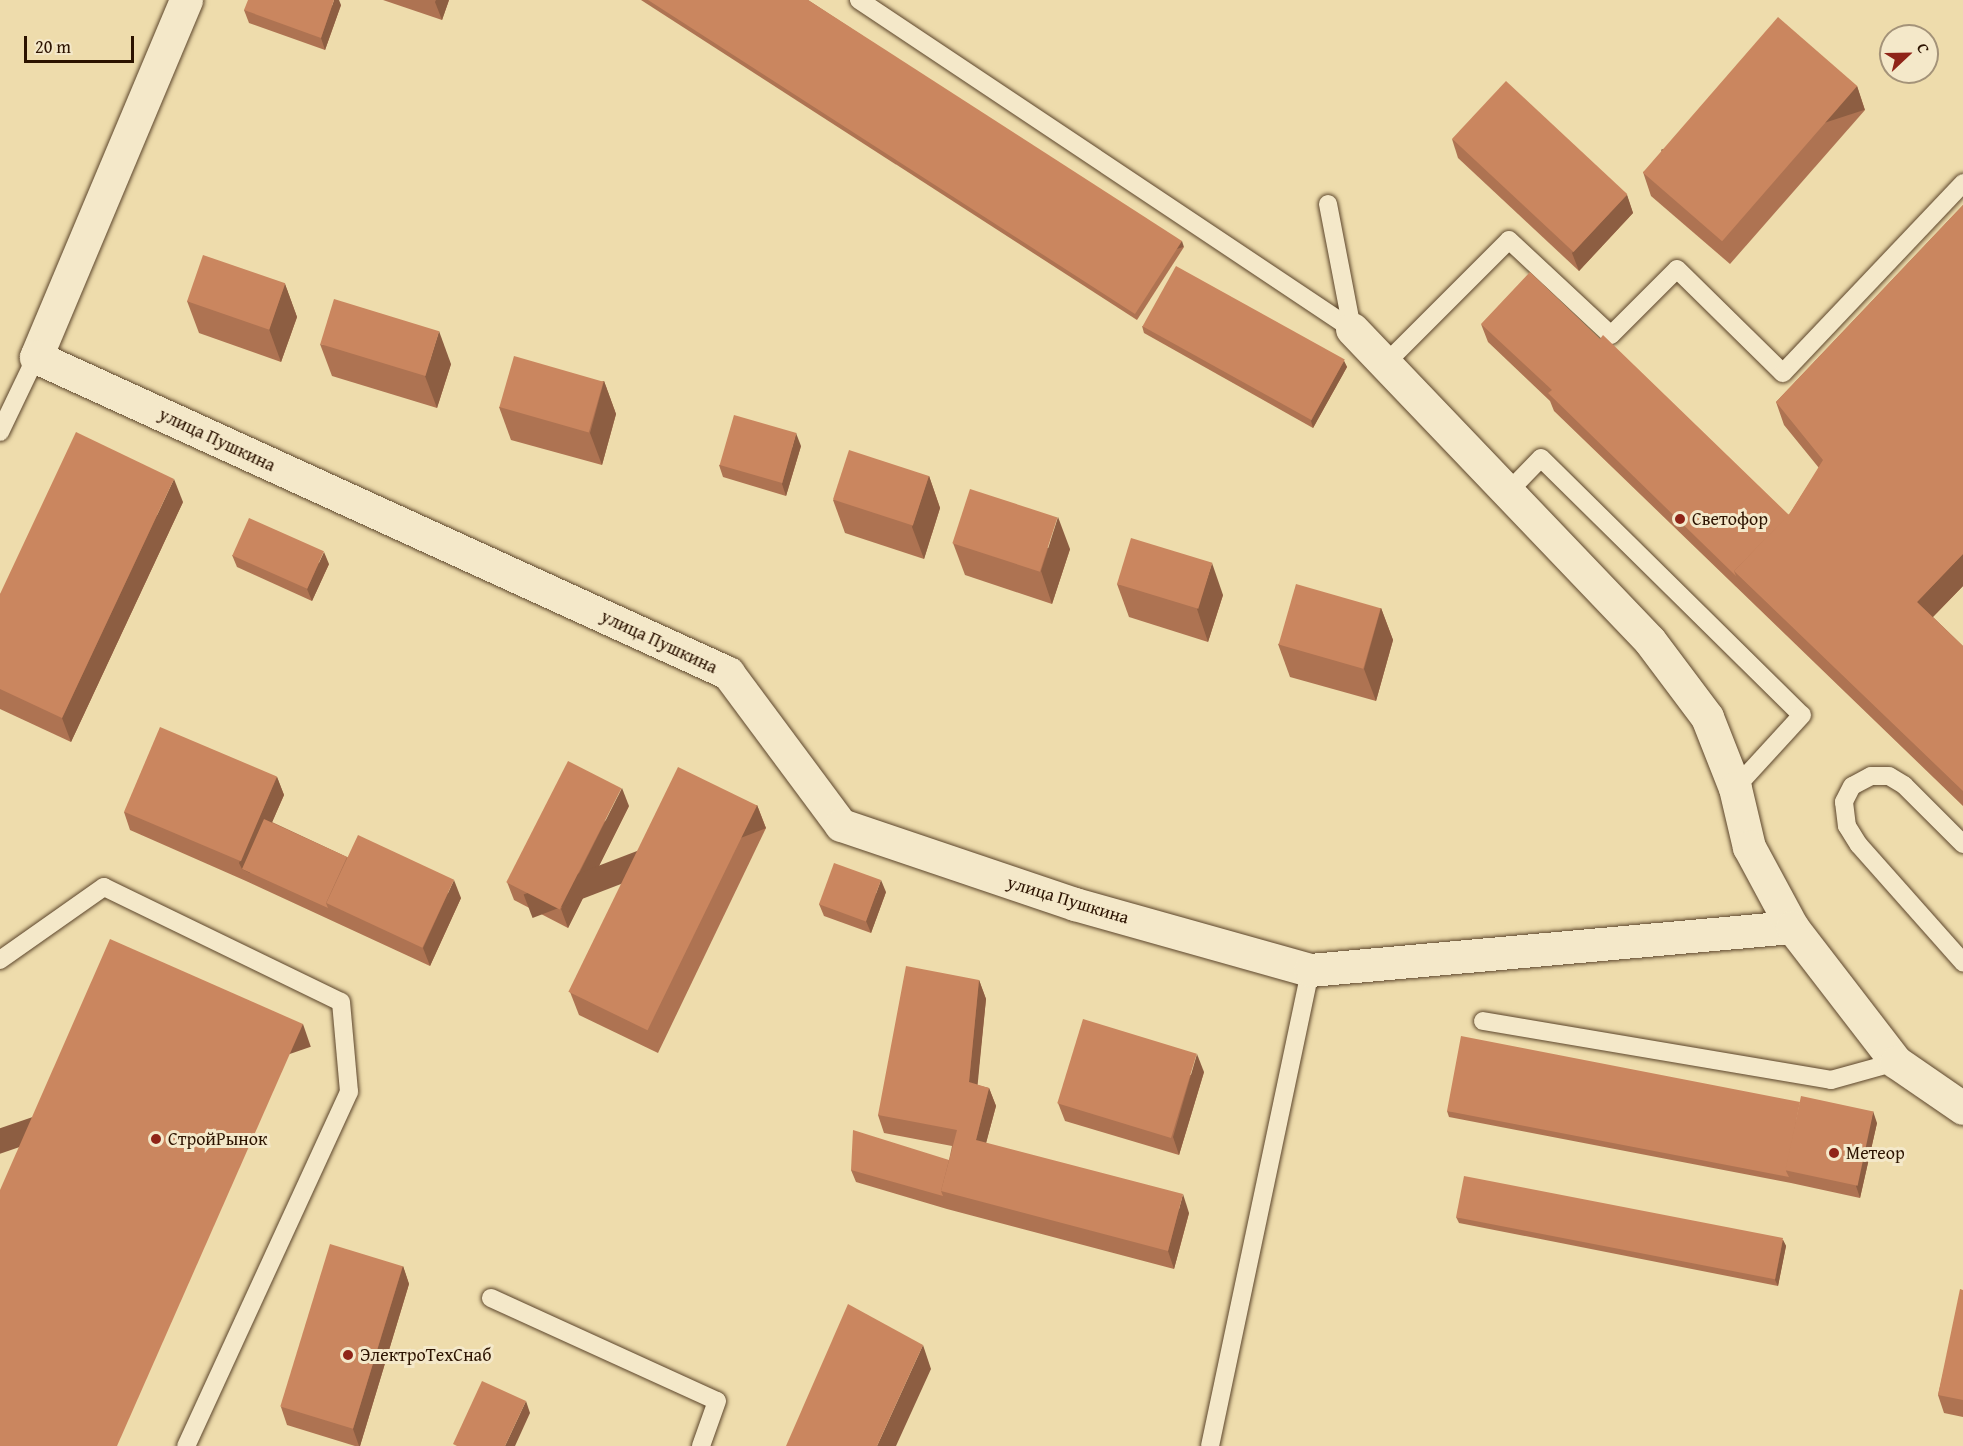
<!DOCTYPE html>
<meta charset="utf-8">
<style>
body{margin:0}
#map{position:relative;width:1963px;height:1446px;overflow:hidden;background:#eedcac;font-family:"Gentium Book Plus",serif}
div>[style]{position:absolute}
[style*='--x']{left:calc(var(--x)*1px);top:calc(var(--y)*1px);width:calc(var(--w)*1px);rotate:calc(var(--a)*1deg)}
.roads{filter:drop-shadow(0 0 2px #5c452b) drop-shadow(0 0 2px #5c452b)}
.service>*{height:18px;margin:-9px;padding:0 9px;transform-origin:9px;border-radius:9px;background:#f4e8c9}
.minor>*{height:33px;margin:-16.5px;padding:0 16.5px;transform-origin:16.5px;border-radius:16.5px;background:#f4e8c9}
.wall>*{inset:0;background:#ae7352}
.shaded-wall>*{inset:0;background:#8d5e42;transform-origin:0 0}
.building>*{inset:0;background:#ca865f;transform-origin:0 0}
.dots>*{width:16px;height:16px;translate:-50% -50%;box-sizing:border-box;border:3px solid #f4e8c9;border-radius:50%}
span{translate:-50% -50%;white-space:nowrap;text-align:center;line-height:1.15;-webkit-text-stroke:6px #f4e8c9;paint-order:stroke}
.street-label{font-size:18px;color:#2c1300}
.poi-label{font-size:18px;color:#2c1300}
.left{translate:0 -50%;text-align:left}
.north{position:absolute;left:1879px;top:24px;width:60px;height:60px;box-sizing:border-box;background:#f4e8c9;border:2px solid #a49379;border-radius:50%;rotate:68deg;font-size:16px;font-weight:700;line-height:24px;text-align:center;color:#2c1300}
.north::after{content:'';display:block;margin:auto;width:21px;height:27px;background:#8f2418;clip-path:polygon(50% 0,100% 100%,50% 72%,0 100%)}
.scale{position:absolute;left:24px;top:36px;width:110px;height:27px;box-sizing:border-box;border:3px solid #2c1300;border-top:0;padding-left:8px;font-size:18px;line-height:21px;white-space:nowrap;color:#2c1300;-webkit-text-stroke:4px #f4e8c9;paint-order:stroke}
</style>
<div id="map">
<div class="roads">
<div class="service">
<div style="--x:859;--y:0;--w:593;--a:33.72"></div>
<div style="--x:1328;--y:204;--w:127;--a:79.1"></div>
<div style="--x:1385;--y:364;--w:175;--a:-45"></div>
<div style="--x:1509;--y:240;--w:139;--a:43"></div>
<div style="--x:1611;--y:335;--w:93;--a:-45"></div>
<div style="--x:1677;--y:269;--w:148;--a:44.5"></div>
<div style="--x:1783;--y:373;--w:262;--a:-46.5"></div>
<div style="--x:0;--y:432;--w:83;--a:-64.4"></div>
<div style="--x:1508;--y:492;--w:47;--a:-45.9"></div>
<div style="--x:1541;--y:458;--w:366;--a:44.6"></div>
<div style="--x:1802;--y:715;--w:99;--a:132.5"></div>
<div style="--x:1963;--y:844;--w:83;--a:-135"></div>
<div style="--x:1904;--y:785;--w:17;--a:-149"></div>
<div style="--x:1889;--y:776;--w:18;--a:180"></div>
<div style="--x:1871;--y:776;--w:21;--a:152"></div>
<div style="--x:1852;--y:786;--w:18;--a:117"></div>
<div style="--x:1844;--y:802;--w:24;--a:83"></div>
<div style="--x:1847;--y:826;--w:22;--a:58"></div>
<div style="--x:1859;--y:845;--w:157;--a:48.4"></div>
<div style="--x:0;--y:960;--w:127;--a:-35.1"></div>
<div style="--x:104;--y:887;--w:263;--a:25.9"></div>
<div style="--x:341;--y:1002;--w:90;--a:84.9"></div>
<div style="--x:349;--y:1092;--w:390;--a:114.7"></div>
<div style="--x:1483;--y:1021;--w:353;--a:9.6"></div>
<div style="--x:1831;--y:1080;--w:67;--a:-15.5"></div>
<div style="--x:491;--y:1298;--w:248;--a:24.5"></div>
<div style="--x:717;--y:1401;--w:48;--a:109.6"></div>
<div style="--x:1210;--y:1446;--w:486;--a:-78.1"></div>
</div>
<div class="minor">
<div style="--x:186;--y:0;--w:387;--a:112.8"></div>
<div style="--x:36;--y:357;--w:761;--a:24.54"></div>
<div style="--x:728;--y:673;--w:189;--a:53.4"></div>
<div style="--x:841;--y:825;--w:247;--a:18.7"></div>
<div style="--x:1075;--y:904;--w:244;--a:15.7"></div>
<div style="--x:1310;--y:970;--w:484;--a:-5.1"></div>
<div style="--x:1352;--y:329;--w:431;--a:46.3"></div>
<div style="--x:1650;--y:641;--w:95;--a:53.1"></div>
<div style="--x:1707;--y:717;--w:76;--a:68.5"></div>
<div style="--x:1735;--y:788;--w:61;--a:76.7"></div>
<div style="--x:1749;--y:847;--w:91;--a:61.7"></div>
<div style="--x:1792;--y:927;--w:170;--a:52.4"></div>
<div style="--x:1896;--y:1062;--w:81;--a:34.5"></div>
</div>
</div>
<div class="wall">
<div style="clip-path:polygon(383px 0,449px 0,442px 20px)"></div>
<div style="clip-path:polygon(641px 0,808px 0,1184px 247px,1137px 320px)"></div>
<div style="clip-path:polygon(341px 5px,325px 50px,249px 23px,244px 10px)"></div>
<div style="clip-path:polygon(1857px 86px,1865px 110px,1730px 264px,1651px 196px,1643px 172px)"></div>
<div style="clip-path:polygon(1452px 139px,1627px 195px,1633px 213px,1579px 271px,1458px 158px)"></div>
<div style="clip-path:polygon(1963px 205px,1963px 586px,1933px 617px,1963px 646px,1963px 806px,1554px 411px,1550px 401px,1488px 342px,1481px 324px,1789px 515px,1819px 468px,1784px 425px,1776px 402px)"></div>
<div style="clip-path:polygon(285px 284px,297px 317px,281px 362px,199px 333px,187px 301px)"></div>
<div style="clip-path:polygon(1142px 326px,1344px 361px,1347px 367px,1313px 428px,1144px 333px)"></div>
<div style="clip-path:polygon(320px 344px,451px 364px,437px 408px,332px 376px)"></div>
<div style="clip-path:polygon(604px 381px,616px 414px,602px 465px,511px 440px,499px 407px)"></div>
<div style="clip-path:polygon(801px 446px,786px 496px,723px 477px,719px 465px)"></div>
<div style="clip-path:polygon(929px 476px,940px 508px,924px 559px,845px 533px,833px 500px)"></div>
<div style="clip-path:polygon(183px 502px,71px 742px,0 709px,0 594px)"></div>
<div style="clip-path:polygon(953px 543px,1070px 549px,1052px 604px,965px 575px)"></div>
<div style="clip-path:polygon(232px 555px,329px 564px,312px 601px,237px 567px)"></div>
<div style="clip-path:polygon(1117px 584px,1223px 595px,1208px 642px,1129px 617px)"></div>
<div style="clip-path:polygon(1381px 608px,1393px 640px,1376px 701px,1290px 677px,1278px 644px)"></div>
<div style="clip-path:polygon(277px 777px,284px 795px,272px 822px,347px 857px,461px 898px,430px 966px,246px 881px,130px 830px,124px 812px)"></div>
<div style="clip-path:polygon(757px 805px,766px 828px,658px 1053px,579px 1015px,570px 992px)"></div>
<div style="clip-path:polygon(629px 806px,568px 928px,514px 900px,507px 882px)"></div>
<div style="clip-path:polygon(886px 892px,871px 933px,824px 916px,819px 904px)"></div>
<div style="clip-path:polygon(979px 980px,986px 999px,977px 1085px,989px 1088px,996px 1106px,986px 1143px,1189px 1213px,1174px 1269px,947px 1209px,856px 1182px,851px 1170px,949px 1160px,952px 1146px,884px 1133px,878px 1115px)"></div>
<div style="clip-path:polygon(1204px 1072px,1179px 1155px,1065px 1121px,1058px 1103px)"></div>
<div style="clip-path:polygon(1447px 1111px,1877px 1123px,1860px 1198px,1791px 1183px,1449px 1117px)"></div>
<div style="clip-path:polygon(1456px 1217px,1783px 1240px,1786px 1246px,1778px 1286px,1459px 1223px)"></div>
<div style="clip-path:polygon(403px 1266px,409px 1284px,360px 1446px,355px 1446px,287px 1425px,281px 1407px)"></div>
<div style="clip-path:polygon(1963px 1290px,1963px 1417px,1944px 1413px,1938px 1395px)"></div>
</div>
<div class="shaded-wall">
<div style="clip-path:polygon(334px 0,339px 0,341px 5px,325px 50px,321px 38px)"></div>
<div style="clip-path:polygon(436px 0,449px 0,442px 20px,435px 2px)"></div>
<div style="left:1857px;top:86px;width:25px;height:206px;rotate:72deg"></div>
<div style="clip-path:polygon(1627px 195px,1633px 213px,1579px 271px,1572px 253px)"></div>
<div style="left:1182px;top:241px;width:6px;height:87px;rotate:72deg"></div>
<div style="clip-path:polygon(285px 284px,297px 317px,281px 362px,269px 329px)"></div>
<div style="clip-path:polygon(439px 331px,451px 364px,437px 408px,425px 376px)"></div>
<div style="clip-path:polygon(1344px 361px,1347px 367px,1313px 428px,1311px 421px)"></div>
<div style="clip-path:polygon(604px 381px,616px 414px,602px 465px,590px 433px)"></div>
<div style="clip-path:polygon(796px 433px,801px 446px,786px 496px,782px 484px)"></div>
<div style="clip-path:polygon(929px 476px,940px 508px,924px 559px,912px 527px)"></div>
<div style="clip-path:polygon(174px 479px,183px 502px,71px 742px,62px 718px)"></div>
<div style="clip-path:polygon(1058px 517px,1070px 549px,1052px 604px,1041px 571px)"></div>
<div style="clip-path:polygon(324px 552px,329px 564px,312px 601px,307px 589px)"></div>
<div style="clip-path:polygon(1963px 554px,1963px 586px,1925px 625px,1917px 602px)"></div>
<div style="clip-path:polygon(1212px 563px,1223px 595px,1208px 642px,1197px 609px)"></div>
<div style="clip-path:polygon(1381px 608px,1393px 640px,1376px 701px,1364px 669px)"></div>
<div style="clip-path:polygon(277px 777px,284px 795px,250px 873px,242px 869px,239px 863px)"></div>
<div style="clip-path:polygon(622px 788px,629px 806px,568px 928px,561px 909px)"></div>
<div style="left:757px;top:805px;width:25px;height:250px;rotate:69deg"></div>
<div style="clip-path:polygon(454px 880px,461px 898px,430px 966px,423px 948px)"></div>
<div style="clip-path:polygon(881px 880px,886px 892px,871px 933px,866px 921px)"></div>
<div style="clip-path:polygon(979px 980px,986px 999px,976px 1101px,969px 1082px)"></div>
<div style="left:303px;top:1024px;width:24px;height:461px;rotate:71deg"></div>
<div style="clip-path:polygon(1197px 1054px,1204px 1072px,1179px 1155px,1173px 1137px)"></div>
<div style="clip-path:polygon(989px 1088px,996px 1106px,982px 1158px,976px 1140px)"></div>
<div style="clip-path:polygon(1873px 1111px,1877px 1123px,1860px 1198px,1856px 1186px)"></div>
<div style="clip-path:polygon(1183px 1194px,1189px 1213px,1174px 1269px,1168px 1251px)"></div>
<div style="clip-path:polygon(1783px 1240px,1786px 1246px,1778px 1286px,1775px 1280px)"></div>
<div style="clip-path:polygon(403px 1266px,409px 1284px,360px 1446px,359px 1446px,353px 1429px)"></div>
<div style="clip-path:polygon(923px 1345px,931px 1369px,896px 1446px,877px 1446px)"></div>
<div style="clip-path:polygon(526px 1401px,530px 1413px,515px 1446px,505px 1446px)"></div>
</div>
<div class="building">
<div style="clip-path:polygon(248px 0,334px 0,321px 38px,244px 10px)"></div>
<div style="clip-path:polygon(648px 0,808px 0,1182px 241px,1135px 314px)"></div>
<div style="left:1778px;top:17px;width:105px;height:206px;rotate:41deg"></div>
<div style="left:1506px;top:81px;width:166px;height:79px;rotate:43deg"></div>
<div style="clip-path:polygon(1963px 205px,1963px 554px,1917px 602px,1963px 646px,1963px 791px,1734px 571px,1790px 513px,1823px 460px,1776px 402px)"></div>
<div style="left:203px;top:255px;width:87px;height:49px;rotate:19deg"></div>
<div style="left:1176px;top:266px;width:193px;height:69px;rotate:29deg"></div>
<div style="clip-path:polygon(1530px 272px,1600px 339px,1603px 335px,1789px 515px,1734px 571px,1736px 576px,1548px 393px,1552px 390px,1481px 324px)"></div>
<div style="left:334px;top:299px;width:110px;height:47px;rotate:17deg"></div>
<div style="left:514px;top:356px;width:93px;height:53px;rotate:16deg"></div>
<div style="left:734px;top:415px;width:65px;height:52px;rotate:16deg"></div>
<div style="clip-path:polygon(76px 432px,174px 479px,62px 718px,0 689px,0 594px)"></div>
<div style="left:849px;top:450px;width:84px;height:52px;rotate:18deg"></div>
<div style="left:970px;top:489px;width:92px;height:57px;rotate:18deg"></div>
<div style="left:249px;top:518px;width:82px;height:41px;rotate:24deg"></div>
<div style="left:1131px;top:538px;width:85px;height:48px;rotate:17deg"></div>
<div style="left:1296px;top:584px;width:88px;height:63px;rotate:16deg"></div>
<div style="left:160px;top:727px;width:127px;height:92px;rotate:23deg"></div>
<div style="left:568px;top:761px;width:60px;height:136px;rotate:27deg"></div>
<div style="left:678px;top:767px;width:88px;height:250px;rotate:26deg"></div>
<div style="clip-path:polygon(264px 819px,347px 857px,326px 903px,328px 908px,242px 869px)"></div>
<div style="left:358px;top:835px;width:106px;height:75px;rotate:25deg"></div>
<div style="left:834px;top:863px;width:50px;height:44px;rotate:20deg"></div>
<div style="clip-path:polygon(110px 939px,303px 1024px,117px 1446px,0 1446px,0 1190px)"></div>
<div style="clip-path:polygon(906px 966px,979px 980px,969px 1082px,989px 1088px,976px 1140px,1183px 1194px,1168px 1251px,941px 1191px,957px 1130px,878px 1115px)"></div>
<div style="left:1083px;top:1019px;width:119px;height:88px;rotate:17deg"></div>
<div style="clip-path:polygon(1461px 1036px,1800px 1102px,1786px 1171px,1789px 1177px,1447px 1111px)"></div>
<div style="left:1801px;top:1096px;width:74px;height:76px;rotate:12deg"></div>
<div style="clip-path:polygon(853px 1130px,949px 1160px,941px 1191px,943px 1196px,851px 1170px)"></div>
<div style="left:1464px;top:1176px;width:325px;height:42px;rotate:11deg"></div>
<div style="left:330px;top:1244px;width:76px;height:170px;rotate:17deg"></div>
<div style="clip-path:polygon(1960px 1289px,1963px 1290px,1963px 1400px,1938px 1395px)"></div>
<div style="clip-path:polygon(848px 1304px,923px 1345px,877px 1446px,786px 1446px)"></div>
<div style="clip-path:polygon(482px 1381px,526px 1401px,505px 1446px,457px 1446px,453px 1444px)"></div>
</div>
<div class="dots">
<div style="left:1680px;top:519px;background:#8f2418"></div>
<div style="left:156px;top:1139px;background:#8f2418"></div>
<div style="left:1834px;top:1153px;background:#8f2418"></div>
<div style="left:348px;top:1355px;background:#8f2418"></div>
</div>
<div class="street-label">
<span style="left:217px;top:440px;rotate:25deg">улица Пушкина</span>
<span style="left:659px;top:642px;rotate:25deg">улица Пушкина</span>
<span style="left:1068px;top:900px;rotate:17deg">улица Пушкина</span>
</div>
<div class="poi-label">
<span class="left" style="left:1692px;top:519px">Светофор</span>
<span class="left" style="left:168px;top:1139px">СтройРынок</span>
<span class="left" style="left:1846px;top:1153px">Метеор</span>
<span class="left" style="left:360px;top:1355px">ЭлектроТехСнаб</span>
</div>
<div class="north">С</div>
<div class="scale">20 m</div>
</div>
